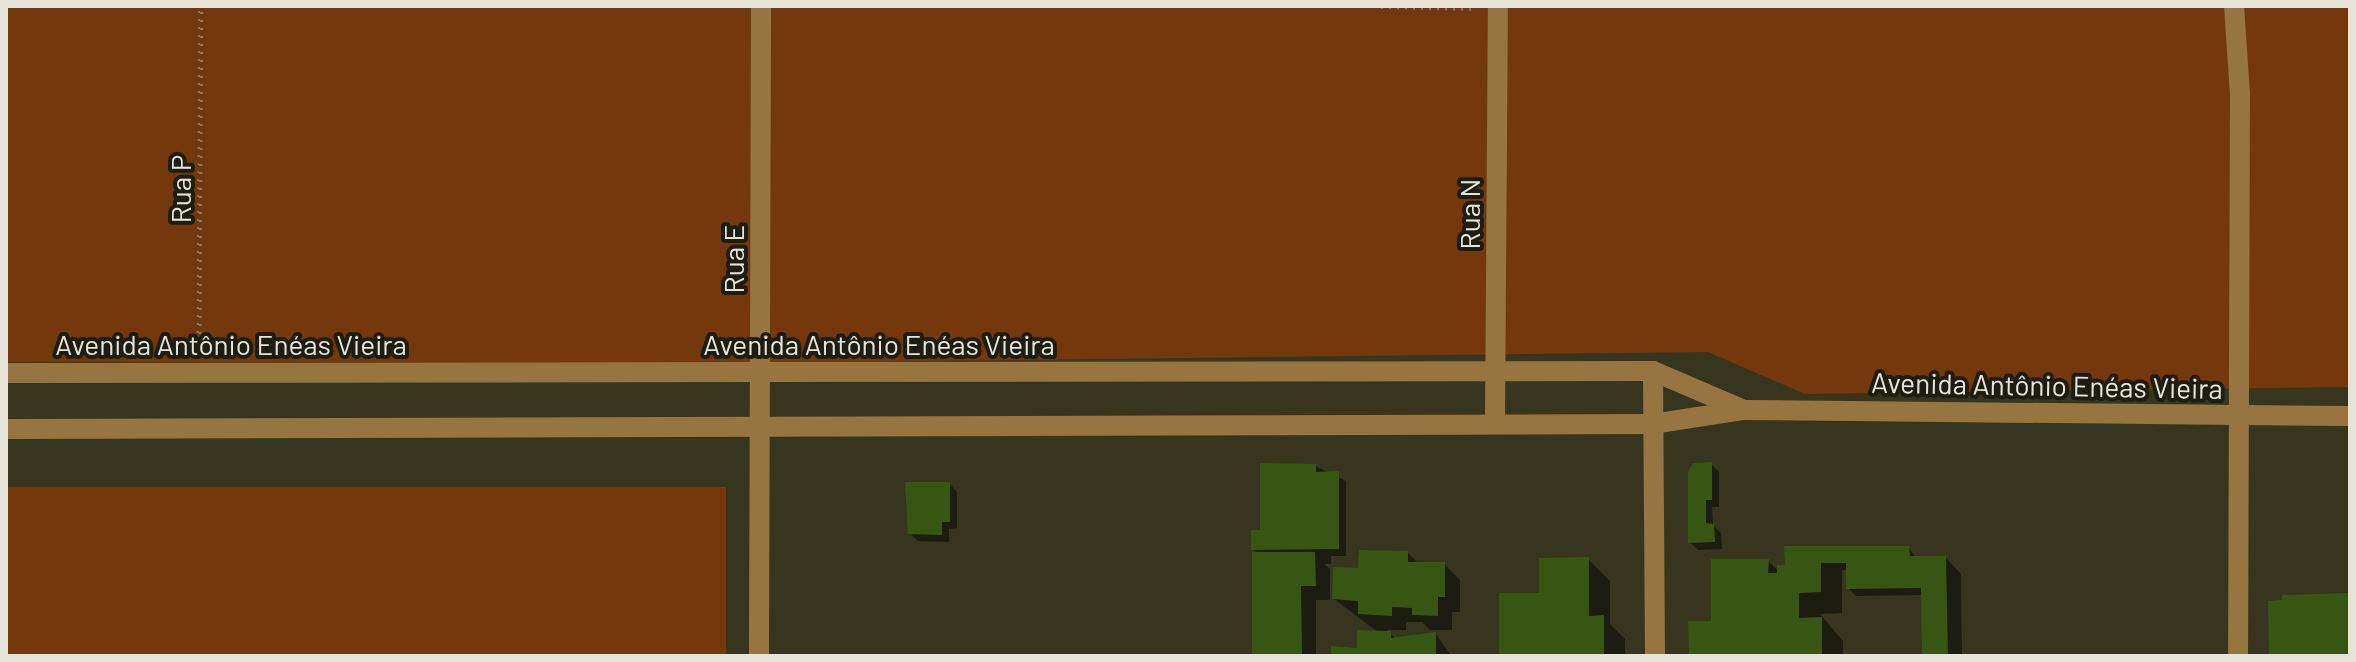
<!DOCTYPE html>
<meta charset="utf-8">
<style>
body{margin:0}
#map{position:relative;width:2356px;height:662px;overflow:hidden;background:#37351e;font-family:Barlow,sans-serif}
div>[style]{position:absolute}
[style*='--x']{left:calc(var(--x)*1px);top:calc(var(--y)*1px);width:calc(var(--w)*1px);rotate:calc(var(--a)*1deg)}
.green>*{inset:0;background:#75380d;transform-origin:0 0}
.shadow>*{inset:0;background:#0007}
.building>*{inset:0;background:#375614}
.path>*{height:5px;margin-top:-2.5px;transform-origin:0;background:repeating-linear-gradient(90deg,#7c7a67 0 2px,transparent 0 8px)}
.minor>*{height:20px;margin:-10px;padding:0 10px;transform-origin:10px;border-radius:10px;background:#977540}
span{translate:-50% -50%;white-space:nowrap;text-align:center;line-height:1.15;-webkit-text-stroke:8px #1d1d12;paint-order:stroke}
.street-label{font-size:28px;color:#e5e4d6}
.frame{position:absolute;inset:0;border:8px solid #e5e4d6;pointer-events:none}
</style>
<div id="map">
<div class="green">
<div style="clip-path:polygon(6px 6px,2350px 6px,2350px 387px,1805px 394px,1708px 352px,749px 363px,6px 362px)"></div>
<div style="left:726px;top:487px;width:169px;height:720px;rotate:90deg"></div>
</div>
<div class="shadow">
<div style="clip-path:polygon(1711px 464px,1719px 472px,1719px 507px,1712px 507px,1713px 525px,1721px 533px,1722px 549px,1698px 550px,1690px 542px)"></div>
<div style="clip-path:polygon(1315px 466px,1346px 481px,1346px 556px,1331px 556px,1331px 564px,1324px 564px,1330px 569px,1330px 600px,1316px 600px,1316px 656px,1256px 656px,1259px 554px,1253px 549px)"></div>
<div style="clip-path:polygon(950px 484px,957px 492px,957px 528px,949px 529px,949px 542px,918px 541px,910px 533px)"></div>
<div style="clip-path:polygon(1909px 548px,1916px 558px,1946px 558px,1961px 574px,1962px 656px,1924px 656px,1924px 595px,1856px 596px,1848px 588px,1848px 570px,1842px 570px,1842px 613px,1820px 614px,1843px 641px,1843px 656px,1691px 656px,1768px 561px,1779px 571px,1779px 567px)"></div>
<div style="clip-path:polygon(1408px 553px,1419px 564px,1444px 564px,1460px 580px,1460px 612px,1452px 612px,1452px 630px,1430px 630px,1422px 622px,1406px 622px,1406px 630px,1387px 630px,1396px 639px,1436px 634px,1451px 656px,1333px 656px,1359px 650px,1379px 633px,1334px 599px,1360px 570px)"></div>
<div style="clip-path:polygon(1588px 559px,1610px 581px,1610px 624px,1625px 639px,1625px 656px,1501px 656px,1541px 595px)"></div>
</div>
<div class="building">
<div style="clip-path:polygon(1712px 462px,1712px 500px,1706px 500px,1706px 523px,1714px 524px,1715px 542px,1688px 543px,1688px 472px,1693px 463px)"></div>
<div style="clip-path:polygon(1260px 463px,1316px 464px,1316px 472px,1339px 471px,1339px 549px,1251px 550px,1251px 530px,1260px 530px)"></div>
<div style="clip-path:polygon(905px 482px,950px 482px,950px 522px,942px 522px,942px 535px,908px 534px)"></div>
<div style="clip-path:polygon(1784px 546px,1909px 546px,1910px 556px,1946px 556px,1948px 656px,1922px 656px,1921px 588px,1846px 589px,1846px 563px,1821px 563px,1821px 592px,1799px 593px,1799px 618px,1822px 617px,1822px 656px,1689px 656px,1688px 621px,1711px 621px,1711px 559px,1769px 559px,1768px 573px,1777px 573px,1777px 565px,1785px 565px)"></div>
<div style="clip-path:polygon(1359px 550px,1408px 551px,1408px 562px,1445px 562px,1445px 597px,1438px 597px,1438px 616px,1412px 615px,1412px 608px,1392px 607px,1392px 616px,1358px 614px,1358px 601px,1332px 599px,1333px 567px,1358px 568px)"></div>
<div style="clip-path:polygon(1252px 552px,1315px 552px,1316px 586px,1301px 586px,1302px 654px,1252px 654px)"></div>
<div style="clip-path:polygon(1589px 557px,1589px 616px,1604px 615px,1604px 656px,1499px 656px,1499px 593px,1539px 593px,1539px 558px)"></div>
<div style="clip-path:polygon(2350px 593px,2350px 656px,2269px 656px,2268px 601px,2282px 600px,2282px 595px)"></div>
<div style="clip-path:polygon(1357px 630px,1391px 631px,1391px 638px,1436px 632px,1436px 656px,1331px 656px,1331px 646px,1357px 648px)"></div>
</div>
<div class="path">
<div style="--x:1381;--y:6;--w:92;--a:1.2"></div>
<div style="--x:199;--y:349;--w:343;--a:-89.7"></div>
</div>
<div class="minor">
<div style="--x:2234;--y:6;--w:87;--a:86.1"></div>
<div style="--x:2240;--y:93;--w:563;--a:90.2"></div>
<div style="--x:1653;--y:371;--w:285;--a:89.6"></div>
<div style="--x:6;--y:373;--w:1647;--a:-0.07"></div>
<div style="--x:1653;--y:371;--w:99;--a:23.2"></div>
<div style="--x:1495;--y:422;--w:416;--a:-89.6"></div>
<div style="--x:6;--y:429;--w:1646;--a:-0.17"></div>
<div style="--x:1652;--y:424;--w:93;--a:-8.7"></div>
<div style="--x:1744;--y:410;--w:606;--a:0.57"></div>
<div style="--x:759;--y:656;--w:650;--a:-89.82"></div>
</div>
<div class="street-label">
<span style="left:180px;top:189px;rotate:-90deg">Rua P</span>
<span style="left:1469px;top:214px;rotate:-90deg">Rua N</span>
<span style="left:733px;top:259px;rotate:-90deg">Rua E</span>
<span style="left:231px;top:344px">Avenida Antônio Enéas Vieira</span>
<span style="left:879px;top:344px">Avenida Antônio Enéas Vieira</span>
<span style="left:2047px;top:385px;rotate:1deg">Avenida Antônio Enéas Vieira</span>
</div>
<div class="frame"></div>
</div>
